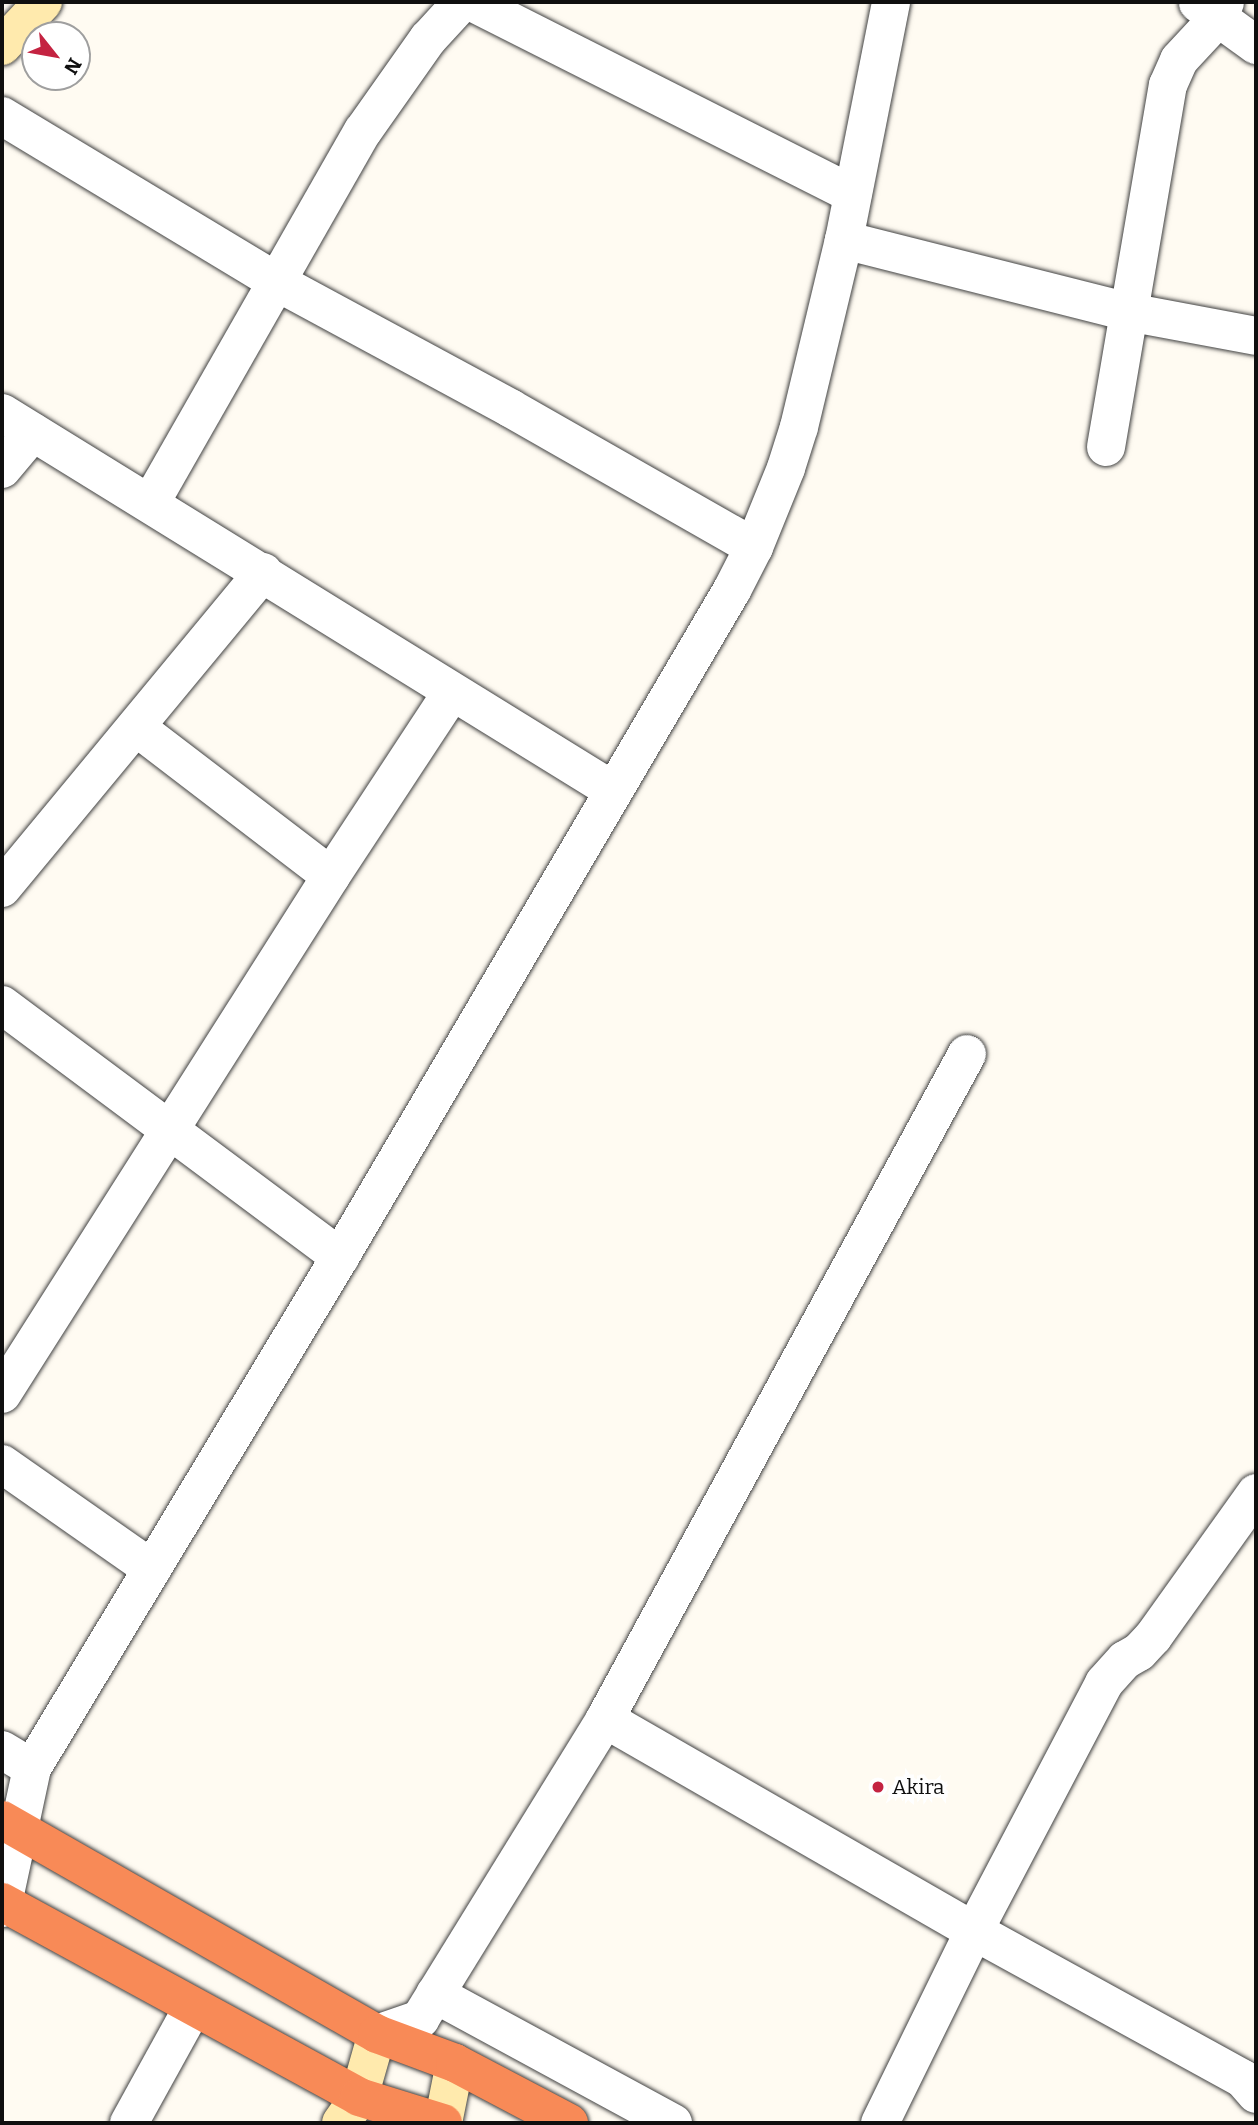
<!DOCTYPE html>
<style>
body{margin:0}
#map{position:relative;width:1258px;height:2125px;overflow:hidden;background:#fffbf2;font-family:Bitter,serif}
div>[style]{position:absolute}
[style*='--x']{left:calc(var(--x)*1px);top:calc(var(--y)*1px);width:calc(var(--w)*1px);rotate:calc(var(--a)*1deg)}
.roads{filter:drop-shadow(0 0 2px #424242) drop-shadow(0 0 2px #424242)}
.street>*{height:38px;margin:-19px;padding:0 19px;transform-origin:19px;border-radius:19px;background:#fff}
.secondary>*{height:38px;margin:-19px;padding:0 19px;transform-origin:19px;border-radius:19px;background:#ffeaad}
.highway>*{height:38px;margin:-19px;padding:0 19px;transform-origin:19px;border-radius:19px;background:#f88a57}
.dots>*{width:19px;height:19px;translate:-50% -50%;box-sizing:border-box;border:4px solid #fff;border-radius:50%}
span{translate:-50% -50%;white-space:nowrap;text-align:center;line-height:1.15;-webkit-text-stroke:7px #fff;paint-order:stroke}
.poi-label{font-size:21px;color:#0f0f0f}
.left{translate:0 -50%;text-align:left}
.frame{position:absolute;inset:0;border:4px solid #0f0f0f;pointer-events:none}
.north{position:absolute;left:21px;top:21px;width:70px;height:70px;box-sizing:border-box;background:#fff;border:2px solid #9f9f9f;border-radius:50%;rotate:121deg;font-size:19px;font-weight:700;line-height:28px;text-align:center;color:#0f0f0f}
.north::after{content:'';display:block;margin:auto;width:24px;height:32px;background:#c42341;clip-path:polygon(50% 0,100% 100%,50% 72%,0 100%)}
</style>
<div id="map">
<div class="roads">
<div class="street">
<div style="--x:472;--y:2;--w:426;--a:26.8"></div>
<div style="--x:1198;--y:3;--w:72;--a:35.9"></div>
<div style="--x:2;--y:116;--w:321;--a:31.1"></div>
<div style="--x:277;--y:282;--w:265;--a:28.4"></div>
<div style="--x:510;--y:408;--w:281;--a:29.7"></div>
<div style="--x:844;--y:240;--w:293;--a:14.2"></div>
<div style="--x:1128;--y:312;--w:130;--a:10.6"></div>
<div style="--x:2;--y:413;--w:719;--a:31.7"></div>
<div style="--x:1106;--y:447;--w:367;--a:-80.3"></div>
<div style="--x:1168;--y:85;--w:27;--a:-66"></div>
<div style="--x:1179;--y:60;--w:57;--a:-47.1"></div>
<div style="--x:1218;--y:18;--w:17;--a:-66"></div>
<div style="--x:2;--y:469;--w:48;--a:-50"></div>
<div style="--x:151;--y:502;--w:427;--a:-60.3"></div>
<div style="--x:363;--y:131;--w:113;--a:-54.8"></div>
<div style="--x:428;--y:39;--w:50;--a:-47.4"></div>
<div style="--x:136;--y:727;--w:245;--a:37.4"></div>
<div style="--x:2;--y:888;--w:410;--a:-50.4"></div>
<div style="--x:2;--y:1005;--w:422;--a:36.7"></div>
<div style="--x:2;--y:1394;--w:614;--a:-57.58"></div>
<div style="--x:331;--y:876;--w:220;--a:-56.7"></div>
<div style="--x:2;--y:1464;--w:183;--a:35"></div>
<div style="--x:605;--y:1719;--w:426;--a:29.9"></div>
<div style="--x:974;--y:1931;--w:307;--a:28.8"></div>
<div style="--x:1243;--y:2079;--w:20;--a:49"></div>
<div style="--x:2;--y:1750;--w:35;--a:31"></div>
<div style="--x:2;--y:1908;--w:143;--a:-77.9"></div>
<div style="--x:32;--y:1768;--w:597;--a:-58.92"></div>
<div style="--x:340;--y:1257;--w:774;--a:-59.56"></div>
<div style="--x:732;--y:590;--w:48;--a:-62.9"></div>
<div style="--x:754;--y:547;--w:85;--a:-67.9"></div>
<div style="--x:786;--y:468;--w:43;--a:-72.4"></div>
<div style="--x:799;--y:427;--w:192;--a:-76.5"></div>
<div style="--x:844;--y:240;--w:243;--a:-78.8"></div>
<div style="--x:435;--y:1994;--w:271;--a:28.5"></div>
<div style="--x:377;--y:2034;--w:46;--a:-19.2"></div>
<div style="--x:420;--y:2019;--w:352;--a:-58.3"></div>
<div style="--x:605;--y:1719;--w:757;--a:-61.44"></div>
<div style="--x:129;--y:2123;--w:132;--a:-61.1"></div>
<div style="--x:880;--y:2123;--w:214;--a:-63.9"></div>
<div style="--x:974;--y:1931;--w:280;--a:-62.3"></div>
<div style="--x:1104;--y:1683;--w:31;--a:-48"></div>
<div style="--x:1125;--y:1660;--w:16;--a:-30"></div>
<div style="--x:1139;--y:1652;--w:21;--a:-47"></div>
<div style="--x:1153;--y:1637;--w:177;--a:-54.4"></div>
</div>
<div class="secondary">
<div style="--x:2;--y:46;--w:60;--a:-47"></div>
<div style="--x:341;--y:2123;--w:32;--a:-55"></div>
<div style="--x:359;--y:2097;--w:66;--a:-74.1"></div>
<div style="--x:443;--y:2123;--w:61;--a:-78.7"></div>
</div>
<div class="highway">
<div style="--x:2;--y:1820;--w:432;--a:29.7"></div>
<div style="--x:377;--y:2034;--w:83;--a:20.4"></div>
<div style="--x:455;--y:2063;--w:129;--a:27.8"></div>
<div style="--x:2;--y:1902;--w:407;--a:28.6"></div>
<div style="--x:359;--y:2097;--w:88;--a:17.2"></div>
</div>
</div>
<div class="dots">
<div style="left:878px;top:1787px;background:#c42341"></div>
</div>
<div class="poi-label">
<span class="left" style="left:892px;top:1787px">Akira</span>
</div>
<div class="frame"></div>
<div class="north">N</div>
</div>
